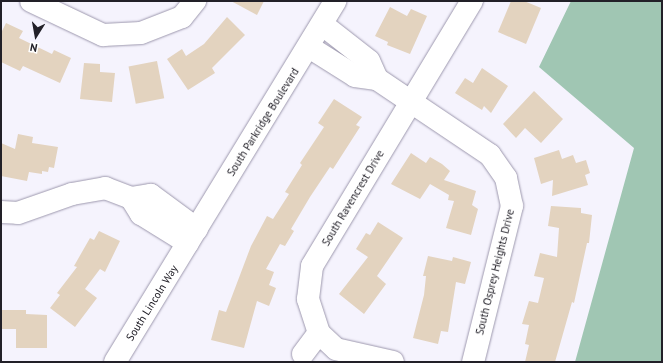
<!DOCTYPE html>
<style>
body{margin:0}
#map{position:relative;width:663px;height:363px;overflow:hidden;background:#f5f3fd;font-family:"PT Sans",sans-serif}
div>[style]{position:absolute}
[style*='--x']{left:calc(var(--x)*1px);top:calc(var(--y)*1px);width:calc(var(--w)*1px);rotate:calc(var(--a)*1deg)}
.forest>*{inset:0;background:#a0c6b3}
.building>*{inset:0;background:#e3d3bf;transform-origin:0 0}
.roads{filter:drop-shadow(0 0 1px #9d98ae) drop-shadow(0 0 1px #9d98ae)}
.minor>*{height:22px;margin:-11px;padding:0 11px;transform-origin:11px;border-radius:11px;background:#fff}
span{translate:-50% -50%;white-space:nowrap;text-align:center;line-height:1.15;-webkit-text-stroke:3.5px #fff;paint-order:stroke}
.street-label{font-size:11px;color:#222028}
.frame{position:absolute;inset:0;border:2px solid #222028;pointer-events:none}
.north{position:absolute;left:16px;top:16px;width:40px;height:40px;-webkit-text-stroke:3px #fff;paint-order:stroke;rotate:191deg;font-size:11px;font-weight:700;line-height:16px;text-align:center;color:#222028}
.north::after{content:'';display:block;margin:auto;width:14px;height:18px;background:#222028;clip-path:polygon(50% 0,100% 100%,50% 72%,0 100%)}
</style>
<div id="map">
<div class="forest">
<div style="clip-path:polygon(571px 1px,662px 1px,662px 362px,575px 362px,634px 148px,539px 67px)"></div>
</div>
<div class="building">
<div style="clip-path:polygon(231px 1px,264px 1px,257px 15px)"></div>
<div style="clip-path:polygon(511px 1px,524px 1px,541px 8px,526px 44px,498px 32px)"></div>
<div style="clip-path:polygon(390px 7px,407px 16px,411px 9px,427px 16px,410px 54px,387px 45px,388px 42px,375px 36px)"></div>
<div style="clip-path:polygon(227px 17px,245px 35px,212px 68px,215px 73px,188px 90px,167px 59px,182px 49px,186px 56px,204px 44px)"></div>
<div style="clip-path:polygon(6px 23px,23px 31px,19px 38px,52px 54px,54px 50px,71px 58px,60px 83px,23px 66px,20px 71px,1px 62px,1px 33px)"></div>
<div style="left:157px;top:61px;width:38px;height:29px;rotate:79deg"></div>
<div style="clip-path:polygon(84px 63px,100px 64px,100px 72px,115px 73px,112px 102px,80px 99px)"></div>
<div style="clip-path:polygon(482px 68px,508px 86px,491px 113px,484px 106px,482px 110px,455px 93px,465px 78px,473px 83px)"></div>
<div style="clip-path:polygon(534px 91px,563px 119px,541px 143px,525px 128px,516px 138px,503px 124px)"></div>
<div style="clip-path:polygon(334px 99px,362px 117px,356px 125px,360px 127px,333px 169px,330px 167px,310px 197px,291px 229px,294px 231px,285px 246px,280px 244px,266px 269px,274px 272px,269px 285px,276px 288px,269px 306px,257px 301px,244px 348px,211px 340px,219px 310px,226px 312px,251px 246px,267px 216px,273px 219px,289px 194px,285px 192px,302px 165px,300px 163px,324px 127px,318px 123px)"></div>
<div style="clip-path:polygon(18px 134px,33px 137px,32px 143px,58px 147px,54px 168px,49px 167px,48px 172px,42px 171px,42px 174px,29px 172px,27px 181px,1px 176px,1px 143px,15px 149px)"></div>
<div style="clip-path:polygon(559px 150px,562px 159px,573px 155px,576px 163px,586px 160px,590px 173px,585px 175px,588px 185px,552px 196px,553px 180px,541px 184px,534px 158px)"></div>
<div style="clip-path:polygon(411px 153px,426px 163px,430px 157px,442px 164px,450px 171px,444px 180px,476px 191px,472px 205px,478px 209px,471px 235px,446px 228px,454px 201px,448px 200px,449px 195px,430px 184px,420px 199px,391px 184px)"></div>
<div style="clip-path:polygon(551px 206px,581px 208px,581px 213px,592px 215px,589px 243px,587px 243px,574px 303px,572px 302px,555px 362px,525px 362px,529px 345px,525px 344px,529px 325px,522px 324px,529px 301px,538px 303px,544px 278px,534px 276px,538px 261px,540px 253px,557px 257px,559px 228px,548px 226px)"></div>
<div style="clip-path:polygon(378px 222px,403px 238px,377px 276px,386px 284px,364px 314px,339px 294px,368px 257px,356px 249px,366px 233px,370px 235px)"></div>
<div style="clip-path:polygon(99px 231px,120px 241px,105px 272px,100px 269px,85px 289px,97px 298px,75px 327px,50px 308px,60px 295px,57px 293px,77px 267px,74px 266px,90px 238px,94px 240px)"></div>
<div style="clip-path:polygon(428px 256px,452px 261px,453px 257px,471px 262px,465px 284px,456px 282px,448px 332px,441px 331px,438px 344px,413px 338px,424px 295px,426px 276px,423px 276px)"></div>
<div style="clip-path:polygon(2px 310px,26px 310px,26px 314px,47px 315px,47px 348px,16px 348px,16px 329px,2px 329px)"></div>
</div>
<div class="roads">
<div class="minor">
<div style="--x:31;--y:1;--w:80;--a:25.3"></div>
<div style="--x:103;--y:35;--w:38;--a:-3"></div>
<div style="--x:141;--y:33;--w:44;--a:-21.3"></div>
<div style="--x:182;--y:17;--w:21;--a:-51"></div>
<div style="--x:323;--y:25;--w:58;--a:38"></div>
<div style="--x:369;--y:61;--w:20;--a:66"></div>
<div style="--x:309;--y:47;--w:54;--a:32.2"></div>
<div style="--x:355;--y:76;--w:22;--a:8"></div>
<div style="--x:377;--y:79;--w:136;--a:33.9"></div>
<div style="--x:490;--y:155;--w:28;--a:55"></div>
<div style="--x:506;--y:178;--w:29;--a:78"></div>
<div style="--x:512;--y:206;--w:161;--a:104"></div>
<div style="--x:131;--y:198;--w:19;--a:58"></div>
<div style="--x:141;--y:214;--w:55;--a:31.7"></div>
<div style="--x:1;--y:212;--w:17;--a:3"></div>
<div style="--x:18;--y:213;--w:57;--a:-19.4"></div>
<div style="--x:72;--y:194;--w:34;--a:-10"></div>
<div style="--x:105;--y:188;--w:28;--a:21"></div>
<div style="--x:131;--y:198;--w:20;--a:-9"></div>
<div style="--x:151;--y:195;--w:57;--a:36.5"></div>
<div style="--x:303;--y:354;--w:26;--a:-53"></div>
<div style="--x:115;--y:362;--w:423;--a:-58.6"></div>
<div style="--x:393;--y:362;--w:58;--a:-167.2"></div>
<div style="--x:336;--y:349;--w:23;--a:-137"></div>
<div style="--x:319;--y:333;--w:36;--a:-108"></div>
<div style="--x:308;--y:299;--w:33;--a:-83"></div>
<div style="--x:312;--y:266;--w:310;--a:-58.9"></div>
</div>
</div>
<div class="street-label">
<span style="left:263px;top:122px;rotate:-58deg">South Parkridge Boulevard</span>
<span style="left:353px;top:198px;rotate:-59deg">South Ravencrest Drive</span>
<span style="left:495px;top:272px;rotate:-76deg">South Osprey Heights Drive</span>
<span style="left:152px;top:303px;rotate:-58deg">South Lincoln Way</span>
</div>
<div class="frame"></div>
<div class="north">N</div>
</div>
